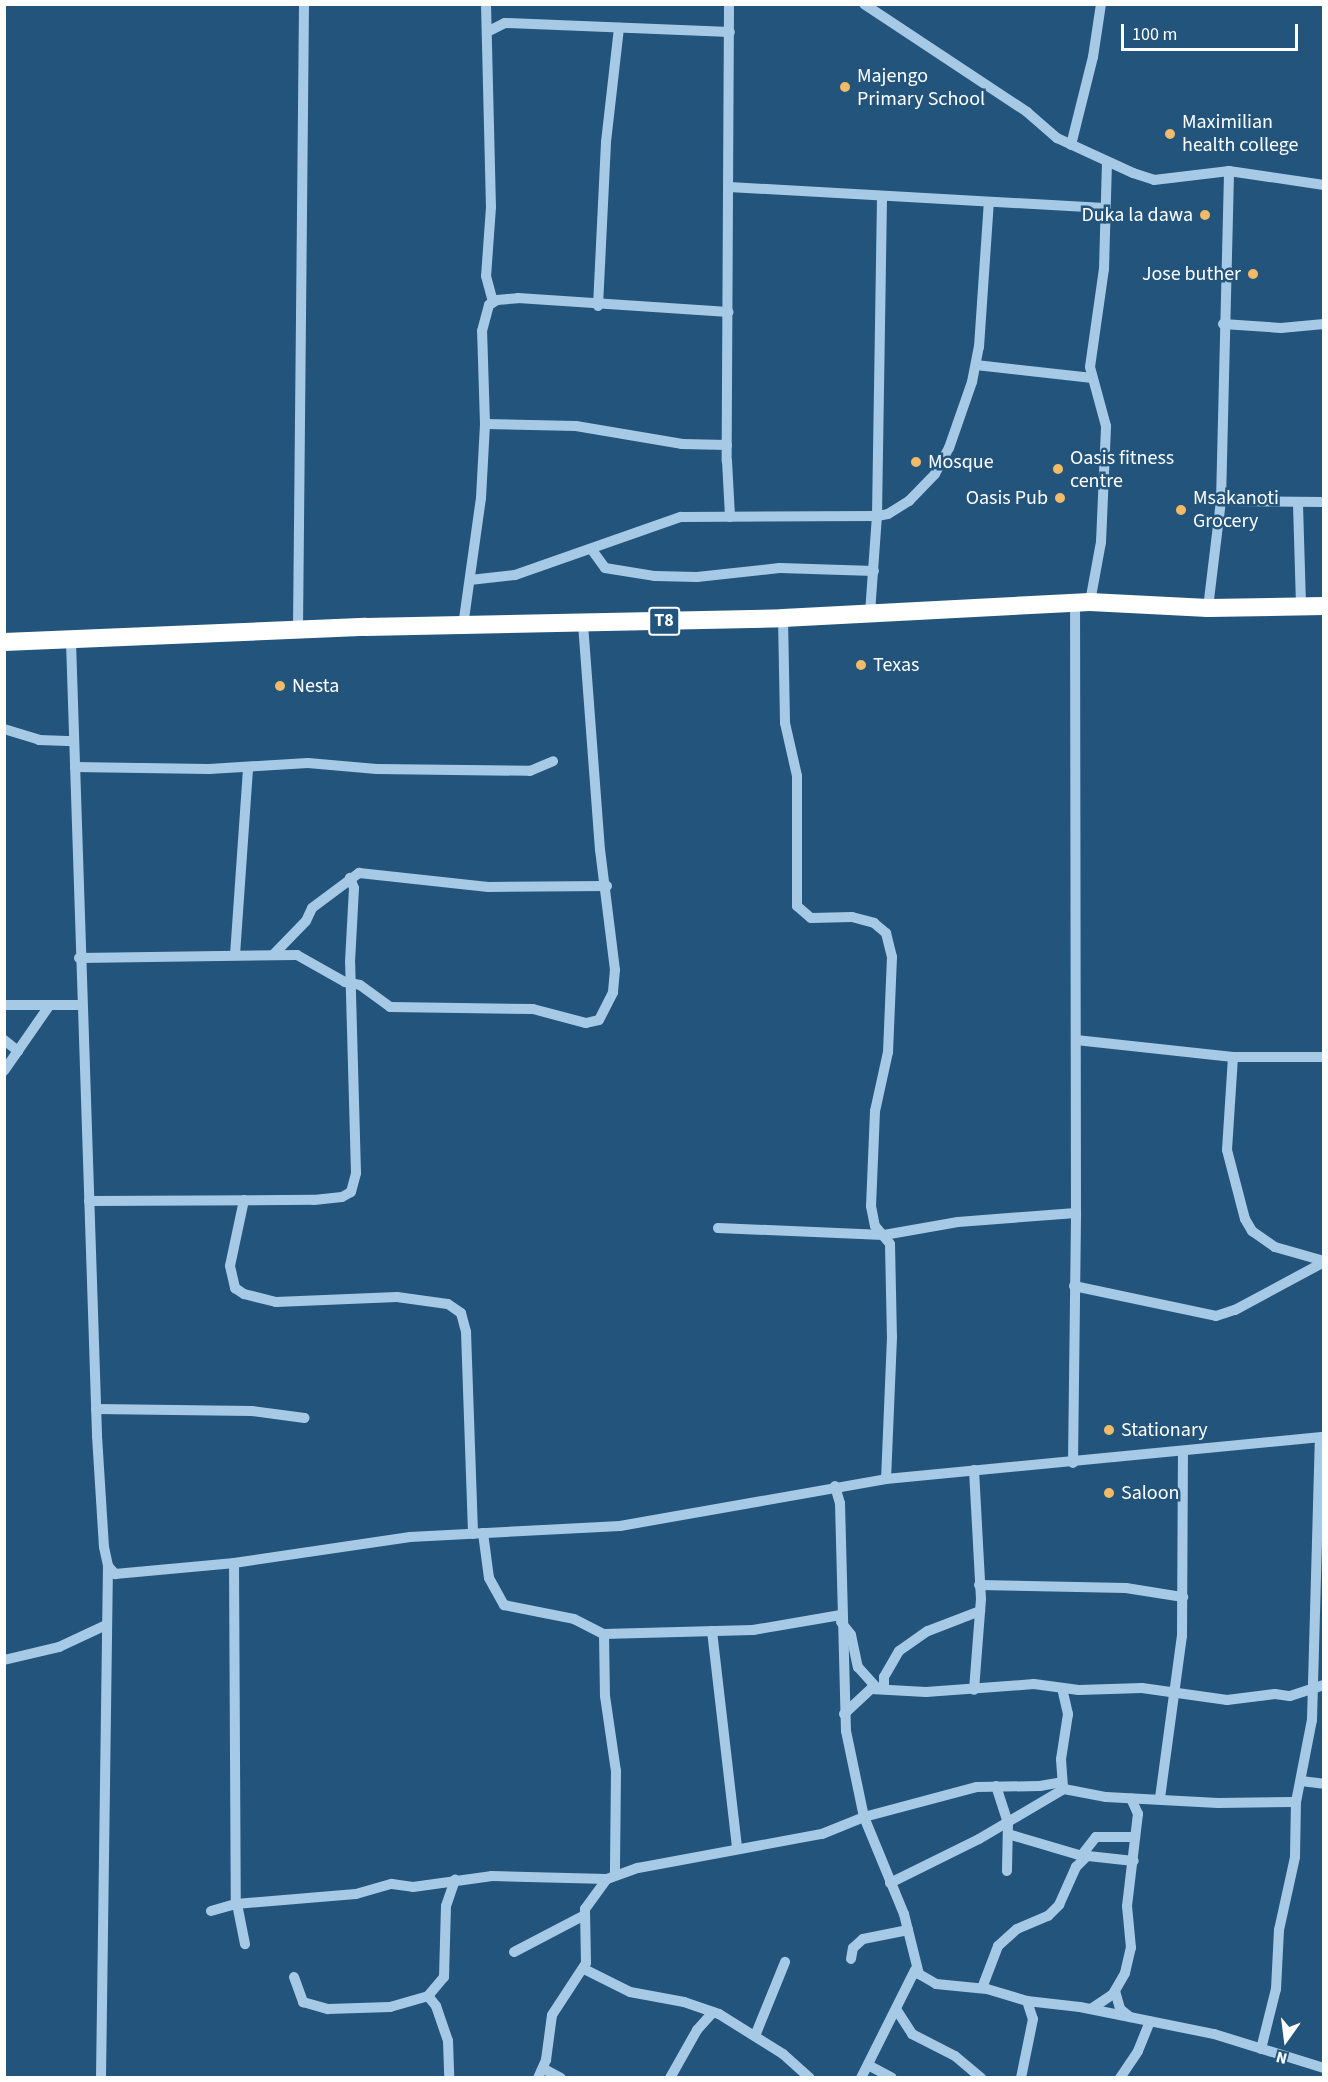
<!DOCTYPE html>
<style>
body{margin:0}
#map{position:relative;width:1328px;height:2082px;overflow:hidden;background:#23547c;font-family:"Source Sans 3",sans-serif}
div>[style]{position:absolute}
[style*='--x']{left:calc(var(--x)*1px);top:calc(var(--y)*1px);width:calc(var(--w)*1px);rotate:calc(var(--a)*1deg)}
.minor>*{height:10px;margin:-5px;padding:0 5px;transform-origin:5px;border-radius:5px;background:#a6cae6}
.highway>*{height:18px;margin:-9px;padding:0 9px;transform-origin:9px;border-radius:9px;background:#fff}
.dots>*{width:16px;height:16px;translate:-50% -50%;box-sizing:border-box;border:3px solid #23547c;border-radius:50%}
span{translate:-50% -50%;white-space:nowrap;text-align:center;line-height:1.15;-webkit-text-stroke:5px #23547c;paint-order:stroke}
.shield-label span{padding:2px 4px;background:#23547c;border:2px solid;border-radius:4px;-webkit-text-stroke-width:0}
.shield-label{font-size:18px;color:#fff;font-weight:700}
.poi-label{font-size:20px;color:#fff}
.left{translate:0 -50%;text-align:left}
.right{translate:-100% -50%;text-align:right}
.frame{position:absolute;inset:0;border:6px solid #fff;pointer-events:none}
.north{position:absolute;left:1256px;top:2010px;width:60px;height:60px;-webkit-text-stroke:4px #23547c;paint-order:stroke;rotate:194deg;font-size:16px;font-weight:700;line-height:24px;text-align:center;color:#fff}
.north::after{content:'';display:block;margin:auto;width:21px;height:27px;background:#fff;clip-path:polygon(50% 0,100% 100%,50% 72%,0 100%)}
.scale{position:absolute;left:1121px;top:24px;width:177px;height:27px;box-sizing:border-box;border:3px solid #fff;border-top:0;padding-left:8px;font-size:18px;line-height:21px;white-space:nowrap;color:#fff;-webkit-text-stroke:4px #23547c;paint-order:stroke}
</style>
<div id="map">
<div class="minor">
<div style="--x:486;--y:4;--w:203;--a:88.6"></div>
<div style="--x:491;--y:207;--w:69;--a:94.1"></div>
<div style="--x:486;--y:276;--w:27;--a:75"></div>
<div style="--x:729;--y:4;--w:457;--a:90.3"></div>
<div style="--x:727;--y:461;--w:56;--a:86.9"></div>
<div style="--x:864;--y:4;--w:196;--a:33.5"></div>
<div style="--x:1027;--y:112;--w:40;--a:41"></div>
<div style="--x:1057;--y:138;--w:84;--a:24.7"></div>
<div style="--x:1133;--y:173;--w:22;--a:18"></div>
<div style="--x:1154;--y:180;--w:76;--a:-6.8"></div>
<div style="--x:1229;--y:171;--w:96;--a:8.4"></div>
<div style="--x:487;--y:32;--w:20;--a:-27"></div>
<div style="--x:505;--y:23;--w:225;--a:2.3"></div>
<div style="--x:1071;--y:145;--w:91;--a:-76"></div>
<div style="--x:1093;--y:57;--w:54;--a:-81.4"></div>
<div style="--x:729;--y:187;--w:376;--a:3.2"></div>
<div style="--x:598;--y:306;--w:164;--a:-87.2"></div>
<div style="--x:606;--y:142;--w:115;--a:-83.5"></div>
<div style="--x:1223;--y:324;--w:58;--a:3.9"></div>
<div style="--x:1281;--y:328;--w:43;--a:-5.3"></div>
<div style="--x:976;--y:365;--w:117;--a:6.4"></div>
<div style="--x:485;--y:424;--w:91;--a:1.3"></div>
<div style="--x:576;--y:426;--w:108;--a:9.6"></div>
<div style="--x:682;--y:444;--w:45;--a:1.3"></div>
<div style="--x:1221;--y:501;--w:103;--a:0.6"></div>
<div style="--x:1298;--y:504;--w:102;--a:88.3"></div>
<div style="--x:592;--y:550;--w:22;--a:54"></div>
<div style="--x:605;--y:568;--w:51;--a:9.1"></div>
<div style="--x:655;--y:576;--w:42;--a:1.4"></div>
<div style="--x:697;--y:577;--w:83;--a:-6.2"></div>
<div style="--x:780;--y:568;--w:94;--a:1.8"></div>
<div style="--x:470;--y:580;--w:45;--a:-6.3"></div>
<div style="--x:515;--y:575;--w:176;--a:-19.3"></div>
<div style="--x:681;--y:517;--w:196;--a:-0.3"></div>
<div style="--x:877;--y:516;--w:11;--a:-10"></div>
<div style="--x:888;--y:514;--w:25;--a:-32"></div>
<div style="--x:909;--y:501;--w:37;--a:-46"></div>
<div style="--x:935;--y:474;--w:30;--a:-62"></div>
<div style="--x:949;--y:448;--w:70;--a:-70.8"></div>
<div style="--x:972;--y:382;--w:36;--a:-79"></div>
<div style="--x:979;--y:347;--w:145;--a:-86.1"></div>
<div style="--x:1090;--y:602;--w:61;--a:-79.6"></div>
<div style="--x:1101;--y:542;--w:116;--a:-87.5"></div>
<div style="--x:1106;--y:426;--w:61;--a:-105.2"></div>
<div style="--x:1090;--y:367;--w:99;--a:-81.9"></div>
<div style="--x:1104;--y:269;--w:107;--a:-88.4"></div>
<div style="--x:1208;--y:608;--w:108;--a:-83.1"></div>
<div style="--x:1221;--y:501;--w:330;--a:-88.6"></div>
<div style="--x:870;--y:613;--w:97;--a:-85.9"></div>
<div style="--x:877;--y:516;--w:318;--a:-89.1"></div>
<div style="--x:783;--y:618;--w:105;--a:88.9"></div>
<div style="--x:785;--y:723;--w:54;--a:77.2"></div>
<div style="--x:797;--y:776;--w:130;--a:90"></div>
<div style="--x:797;--y:906;--w:18;--a:41"></div>
<div style="--x:811;--y:918;--w:41;--a:-1.4"></div>
<div style="--x:852;--y:917;--w:23;--a:15"></div>
<div style="--x:874;--y:923;--w:16;--a:40"></div>
<div style="--x:886;--y:933;--w:25;--a:76"></div>
<div style="--x:892;--y:957;--w:95;--a:92.4"></div>
<div style="--x:888;--y:1052;--w:60;--a:102.4"></div>
<div style="--x:875;--y:1111;--w:95;--a:92.4"></div>
<div style="--x:871;--y:1206;--w:20;--a:79"></div>
<div style="--x:875;--y:1226;--w:23;--a:50"></div>
<div style="--x:890;--y:1244;--w:93;--a:88.8"></div>
<div style="--x:892;--y:1337;--w:142;--a:92.4"></div>
<div style="--x:463;--y:626;--w:129;--a:-82"></div>
<div style="--x:481;--y:498;--w:74;--a:-86.9"></div>
<div style="--x:485;--y:424;--w:93;--a:-91.8"></div>
<div style="--x:482;--y:331;--w:27;--a:-75"></div>
<div style="--x:489;--y:305;--w:9;--a:-32"></div>
<div style="--x:497;--y:300;--w:21;--a:-5"></div>
<div style="--x:518;--y:298;--w:211;--a:3.8"></div>
<div style="--x:298;--y:629;--w:625;--a:-89.45"></div>
<div style="--x:71;--y:642;--w:794;--a:88.12"></div>
<div style="--x:97;--y:1436;--w:111;--a:86.4"></div>
<div style="--x:104;--y:1547;--w:19;--a:78"></div>
<div style="--x:108;--y:1566;--w:11;--a:49"></div>
<div style="--x:115;--y:1574;--w:120;--a:-5.3"></div>
<div style="--x:234;--y:1563;--w:178;--a:-8.4"></div>
<div style="--x:410;--y:1537;--w:210;--a:-3"></div>
<div style="--x:620;--y:1526;--w:270;--a:-10"></div>
<div style="--x:886;--y:1479;--w:440;--a:-5.5"></div>
<div style="--x:4;--y:729;--w:37;--a:17"></div>
<div style="--x:39;--y:740;--w:35;--a:2"></div>
<div style="--x:75;--y:767;--w:134;--a:0.9"></div>
<div style="--x:209;--y:769;--w:99;--a:-3.5"></div>
<div style="--x:308;--y:763;--w:69;--a:5"></div>
<div style="--x:377;--y:769;--w:153;--a:0.7"></div>
<div style="--x:530;--y:771;--w:25;--a:-23"></div>
<div style="--x:235;--y:955;--w:188;--a:-86"></div>
<div style="--x:273;--y:955;--w:47;--a:-45.9"></div>
<div style="--x:306;--y:921;--w:14;--a:-65"></div>
<div style="--x:312;--y:908;--w:59;--a:-36.7"></div>
<div style="--x:359;--y:873;--w:130;--a:6.2"></div>
<div style="--x:488;--y:887;--w:119;--a:-0.5"></div>
<div style="--x:79;--y:958;--w:218;--a:-0.8"></div>
<div style="--x:297;--y:955;--w:55;--a:29.4"></div>
<div style="--x:345;--y:982;--w:15;--a:11"></div>
<div style="--x:360;--y:985;--w:37;--a:36"></div>
<div style="--x:390;--y:1007;--w:143;--a:0.8"></div>
<div style="--x:533;--y:1009;--w:55;--a:14.8"></div>
<div style="--x:586;--y:1023;--w:13;--a:-13"></div>
<div style="--x:599;--y:1020;--w:31;--a:-63"></div>
<div style="--x:613;--y:992;--w:22;--a:-85"></div>
<div style="--x:615;--y:970;--w:121;--a:-97.1"></div>
<div style="--x:600;--y:850;--w:228;--a:-94.3"></div>
<div style="--x:4;--y:1005;--w:78;--a:0"></div>
<div style="--x:4;--y:1040;--w:18;--a:38"></div>
<div style="--x:1076;--y:1040;--w:158;--a:6.2"></div>
<div style="--x:1233;--y:1057;--w:91;--a:0"></div>
<div style="--x:1233;--y:1057;--w:93;--a:93.7"></div>
<div style="--x:1227;--y:1150;--w:71;--a:75.4"></div>
<div style="--x:1245;--y:1219;--w:14;--a:60"></div>
<div style="--x:1252;--y:1231;--w:28;--a:35"></div>
<div style="--x:1275;--y:1247;--w:51;--a:15.9"></div>
<div style="--x:4;--y:1071;--w:79;--a:-55.3"></div>
<div style="--x:244;--y:1200;--w:67;--a:102"></div>
<div style="--x:230;--y:1266;--w:23;--a:77"></div>
<div style="--x:235;--y:1288;--w:11;--a:34"></div>
<div style="--x:244;--y:1294;--w:33;--a:14"></div>
<div style="--x:276;--y:1302;--w:121;--a:-2.4"></div>
<div style="--x:397;--y:1297;--w:51;--a:7.8"></div>
<div style="--x:448;--y:1304;--w:16;--a:35"></div>
<div style="--x:461;--y:1313;--w:20;--a:75"></div>
<div style="--x:466;--y:1332;--w:202;--a:88"></div>
<div style="--x:89;--y:1201;--w:225;--a:-0.3"></div>
<div style="--x:314;--y:1200;--w:28;--a:-6"></div>
<div style="--x:342;--y:1197;--w:10;--a:-29"></div>
<div style="--x:351;--y:1192;--w:20;--a:-75"></div>
<div style="--x:356;--y:1173;--w:211;--a:-91.6"></div>
<div style="--x:350;--y:962;--w:74;--a:-86.9"></div>
<div style="--x:354;--y:888;--w:11;--a:-112"></div>
<div style="--x:718;--y:1228;--w:166;--a:2.4"></div>
<div style="--x:884;--y:1235;--w:75;--a:-10"></div>
<div style="--x:958;--y:1222;--w:118;--a:-4.4"></div>
<div style="--x:1074;--y:1286;--w:145;--a:11.9"></div>
<div style="--x:1216;--y:1316;--w:20;--a:-18"></div>
<div style="--x:1235;--y:1310;--w:101;--a:-28.3"></div>
<div style="--x:96;--y:1409;--w:156;--a:0.7"></div>
<div style="--x:252;--y:1411;--w:53;--a:7.5"></div>
<div style="--x:1073;--y:1463;--w:250;--a:-89.3"></div>
<div style="--x:1076;--y:1213;--w:609;--a:-90.09"></div>
<div style="--x:974;--y:1470;--w:129;--a:86.9"></div>
<div style="--x:981;--y:1599;--w:91;--a:94.4"></div>
<div style="--x:835;--y:1486;--w:18;--a:74"></div>
<div style="--x:840;--y:1503;--w:228;--a:88.5"></div>
<div style="--x:846;--y:1731;--w:88;--a:78.2"></div>
<div style="--x:864;--y:1817;--w:105;--a:67.6"></div>
<div style="--x:904;--y:1914;--w:62;--a:76"></div>
<div style="--x:919;--y:1974;--w:20;--a:30"></div>
<div style="--x:936;--y:1984;--w:51;--a:5.6"></div>
<div style="--x:987;--y:1989;--w:42;--a:16.7"></div>
<div style="--x:1027;--y:2001;--w:19;--a:72"></div>
<div style="--x:1033;--y:2019;--w:60;--a:101.5"></div>
<div style="--x:483;--y:1533;--w:45;--a:82.4"></div>
<div style="--x:489;--y:1578;--w:31;--a:61"></div>
<div style="--x:504;--y:1605;--w:71;--a:11.3"></div>
<div style="--x:574;--y:1619;--w:34;--a:27"></div>
<div style="--x:604;--y:1634;--w:149;--a:-1.5"></div>
<div style="--x:753;--y:1630;--w:89;--a:-9.7"></div>
<div style="--x:234;--y:1563;--w:341;--a:89.7"></div>
<div style="--x:979;--y:1585;--w:147;--a:1.2"></div>
<div style="--x:1126;--y:1588;--w:58;--a:9"></div>
<div style="--x:841;--y:1622;--w:16;--a:52"></div>
<div style="--x:851;--y:1635;--w:33;--a:78"></div>
<div style="--x:858;--y:1667;--w:28;--a:48"></div>
<div style="--x:712;--y:1631;--w:218;--a:83.4"></div>
<div style="--x:604;--y:1634;--w:62;--a:89.1"></div>
<div style="--x:605;--y:1696;--w:76;--a:81.7"></div>
<div style="--x:616;--y:1771;--w:104;--a:90.6"></div>
<div style="--x:4;--y:1660;--w:57;--a:-13.3"></div>
<div style="--x:59;--y:1647;--w:52;--a:-25.1"></div>
<div style="--x:884;--y:1688;--w:11;--a:-90"></div>
<div style="--x:884;--y:1677;--w:30;--a:-60"></div>
<div style="--x:899;--y:1651;--w:35;--a:-35"></div>
<div style="--x:928;--y:1631;--w:56;--a:-21"></div>
<div style="--x:1062;--y:1688;--w:27;--a:77"></div>
<div style="--x:1068;--y:1714;--w:46;--a:98.8"></div>
<div style="--x:1061;--y:1759;--w:27;--a:86"></div>
<div style="--x:844;--y:1714;--w:37;--a:-43"></div>
<div style="--x:871;--y:1689;--w:55;--a:3.1"></div>
<div style="--x:926;--y:1692;--w:108;--a:-4.2"></div>
<div style="--x:1034;--y:1684;--w:45;--a:7.6"></div>
<div style="--x:1079;--y:1690;--w:63;--a:-1.8"></div>
<div style="--x:1142;--y:1688;--w:86;--a:8"></div>
<div style="--x:1227;--y:1700;--w:48;--a:-7.1"></div>
<div style="--x:1275;--y:1694;--w:15;--a:8"></div>
<div style="--x:1290;--y:1696;--w:36;--a:-18"></div>
<div style="--x:1301;--y:1781;--w:23;--a:7"></div>
<div style="--x:996;--y:1786;--w:38;--a:72"></div>
<div style="--x:1008;--y:1822;--w:49;--a:91.2"></div>
<div style="--x:1160;--y:1798;--w:163;--a:-82.3"></div>
<div style="--x:1182;--y:1636;--w:183;--a:-89.7"></div>
<div style="--x:1008;--y:1834;--w:74;--a:16.5"></div>
<div style="--x:1079;--y:1855;--w:55;--a:6.2"></div>
<div style="--x:1081;--y:1856;--w:24;--a:-52"></div>
<div style="--x:1096;--y:1837;--w:39;--a:0"></div>
<div style="--x:890;--y:1883;--w:99;--a:-26.3"></div>
<div style="--x:979;--y:1839;--w:99;--a:-30.5"></div>
<div style="--x:1064;--y:1789;--w:43;--a:10.8"></div>
<div style="--x:1106;--y:1797;--w:112;--a:3.1"></div>
<div style="--x:1218;--y:1803;--w:78;--a:-0.7"></div>
<div style="--x:237;--y:1904;--w:41;--a:78.7"></div>
<div style="--x:211;--y:1911;--w:26;--a:-16"></div>
<div style="--x:236;--y:1904;--w:120;--a:-4.8"></div>
<div style="--x:356;--y:1894;--w:37;--a:-16"></div>
<div style="--x:392;--y:1884;--w:21;--a:8"></div>
<div style="--x:413;--y:1887;--w:80;--a:-7.9"></div>
<div style="--x:492;--y:1876;--w:115;--a:1.5"></div>
<div style="--x:607;--y:1879;--w:33;--a:-20"></div>
<div style="--x:638;--y:1868;--w:187;--a:-10.5"></div>
<div style="--x:822;--y:1834;--w:45;--a:-22"></div>
<div style="--x:864;--y:1817;--w:117;--a:-14.9"></div>
<div style="--x:977;--y:1787;--w:63;--a:-0.9"></div>
<div style="--x:1040;--y:1786;--w:22;--a:-10"></div>
<div style="--x:514;--y:1952;--w:78;--a:-27.6"></div>
<div style="--x:851;--y:1959;--w:11;--a:-80"></div>
<div style="--x:853;--y:1948;--w:13;--a:-42"></div>
<div style="--x:863;--y:1939;--w:46;--a:-11.3"></div>
<div style="--x:584;--y:1969;--w:51;--a:26.6"></div>
<div style="--x:630;--y:1992;--w:55;--a:10.5"></div>
<div style="--x:684;--y:2002;--w:37;--a:19"></div>
<div style="--x:719;--y:2014;--w:75;--a:32"></div>
<div style="--x:783;--y:2054;--w:36;--a:42"></div>
<div style="--x:294;--y:1977;--w:27;--a:70"></div>
<div style="--x:303;--y:2002;--w:26;--a:16"></div>
<div style="--x:328;--y:2009;--w:62;--a:-1.8"></div>
<div style="--x:390;--y:2007;--w:40;--a:-16"></div>
<div style="--x:428;--y:1996;--w:25;--a:-50"></div>
<div style="--x:444;--y:1977;--w:71;--a:-88.4"></div>
<div style="--x:446;--y:1906;--w:28;--a:-71"></div>
<div style="--x:982;--y:1988;--w:45;--a:-69.1"></div>
<div style="--x:998;--y:1946;--w:25;--a:-42"></div>
<div style="--x:1017;--y:1929;--w:34;--a:-23"></div>
<div style="--x:1048;--y:1916;--w:16;--a:-45"></div>
<div style="--x:1059;--y:1905;--w:42;--a:-65.9"></div>
<div style="--x:1076;--y:1867;--w:16;--a:-45"></div>
<div style="--x:1115;--y:1991;--w:19;--a:74"></div>
<div style="--x:1120;--y:2009;--w:13;--a:39"></div>
<div style="--x:428;--y:1996;--w:13;--a:51"></div>
<div style="--x:436;--y:2006;--w:37;--a:71"></div>
<div style="--x:448;--y:2041;--w:37;--a:88"></div>
<div style="--x:1027;--y:2001;--w:53;--a:6.5"></div>
<div style="--x:1080;--y:2007;--w:137;--a:11.4"></div>
<div style="--x:1214;--y:2034;--w:115;--a:17.2"></div>
<div style="--x:896;--y:2009;--w:30;--a:57"></div>
<div style="--x:912;--y:2034;--w:48;--a:27.1"></div>
<div style="--x:955;--y:2056;--w:34;--a:40"></div>
<div style="--x:1091;--y:2009;--w:27;--a:-34"></div>
<div style="--x:1113;--y:1994;--w:24;--a:-60"></div>
<div style="--x:1125;--y:1973;--w:26;--a:-77"></div>
<div style="--x:1131;--y:1948;--w:42;--a:-95.4"></div>
<div style="--x:1127;--y:1906;--w:93;--a:-83.2"></div>
<div style="--x:1138;--y:1814;--w:17;--a:-114"></div>
<div style="--x:755;--y:2036;--w:80;--a:-67.9"></div>
<div style="--x:1261;--y:2049;--w:62;--a:-76"></div>
<div style="--x:1276;--y:1989;--w:59;--a:-87.1"></div>
<div style="--x:1279;--y:1930;--w:75;--a:-77.6"></div>
<div style="--x:1295;--y:1857;--w:55;--a:-89"></div>
<div style="--x:1296;--y:1802;--w:84;--a:-79"></div>
<div style="--x:1312;--y:1720;--w:282;--a:-88.4"></div>
<div style="--x:868;--y:2065;--w:27;--a:28"></div>
<div style="--x:544;--y:2069;--w:19;--a:28"></div>
<div style="--x:101;--y:2078;--w:512;--a:-89.22"></div>
<div style="--x:538;--y:2078;--w:20;--a:-66"></div>
<div style="--x:546;--y:2060;--w:45;--a:-82.4"></div>
<div style="--x:552;--y:2015;--w:62;--a:-56.8"></div>
<div style="--x:586;--y:1963;--w:54;--a:-91.1"></div>
<div style="--x:585;--y:1909;--w:37;--a:-54"></div>
<div style="--x:670;--y:2078;--w:55;--a:-60.6"></div>
<div style="--x:697;--y:2030;--w:24;--a:-48"></div>
<div style="--x:861;--y:2078;--w:121;--a:-63.4"></div>
<div style="--x:1120;--y:2078;--w:32;--a:-56"></div>
<div style="--x:1138;--y:2051;--w:32;--a:-68"></div>
</div>
<div class="highway">
<div style="--x:4;--y:642;--w:362;--a:-2.4"></div>
<div style="--x:366;--y:627;--w:417;--a:-1.2"></div>
<div style="--x:783;--y:618;--w:307;--a:-3"></div>
<div style="--x:1090;--y:602;--w:118;--a:2.9"></div>
<div style="--x:1208;--y:608;--w:116;--a:-1"></div>
</div>
<div class="dots">
<div style="left:845px;top:87px;background:#f1bb69"></div>
<div style="left:1170px;top:134px;background:#f1bb69"></div>
<div style="left:1205px;top:215px;background:#f1bb69"></div>
<div style="left:1253px;top:274px;background:#f1bb69"></div>
<div style="left:916px;top:462px;background:#f1bb69"></div>
<div style="left:1058px;top:469px;background:#f1bb69"></div>
<div style="left:1060px;top:498px;background:#f1bb69"></div>
<div style="left:1181px;top:510px;background:#f1bb69"></div>
<div style="left:861px;top:665px;background:#f1bb69"></div>
<div style="left:280px;top:686px;background:#f1bb69"></div>
<div style="left:1109px;top:1430px;background:#f1bb69"></div>
<div style="left:1109px;top:1493px;background:#f1bb69"></div>
</div>
<div class="shield-label">
<span style="left:664px;top:621px">T8</span>
</div>
<div class="poi-label">
<span class="left" style="left:857px;top:88px">Majengo<br>Primary School</span>
<span class="left" style="left:1182px;top:134px">Maximilian<br>health college</span>
<span class="right" style="left:1193px;top:215px">Duka la dawa</span>
<span class="right" style="left:1241px;top:274px">Jose buther</span>
<span class="left" style="left:1070px;top:470px">Oasis fitness<br>centre</span>
<span class="left" style="left:928px;top:462px">Mosque</span>
<span class="right" style="left:1048px;top:498px">Oasis Pub</span>
<span class="left" style="left:1193px;top:510px">Msakanoti<br>Grocery</span>
<span class="left" style="left:873px;top:665px">Texas</span>
<span class="left" style="left:292px;top:686px">Nesta</span>
<span class="left" style="left:1121px;top:1430px">Stationary</span>
<span class="left" style="left:1121px;top:1493px">Saloon</span>
</div>
<div class="frame"></div>
<div class="north">N</div>
<div class="scale">100 m</div>
</div>
